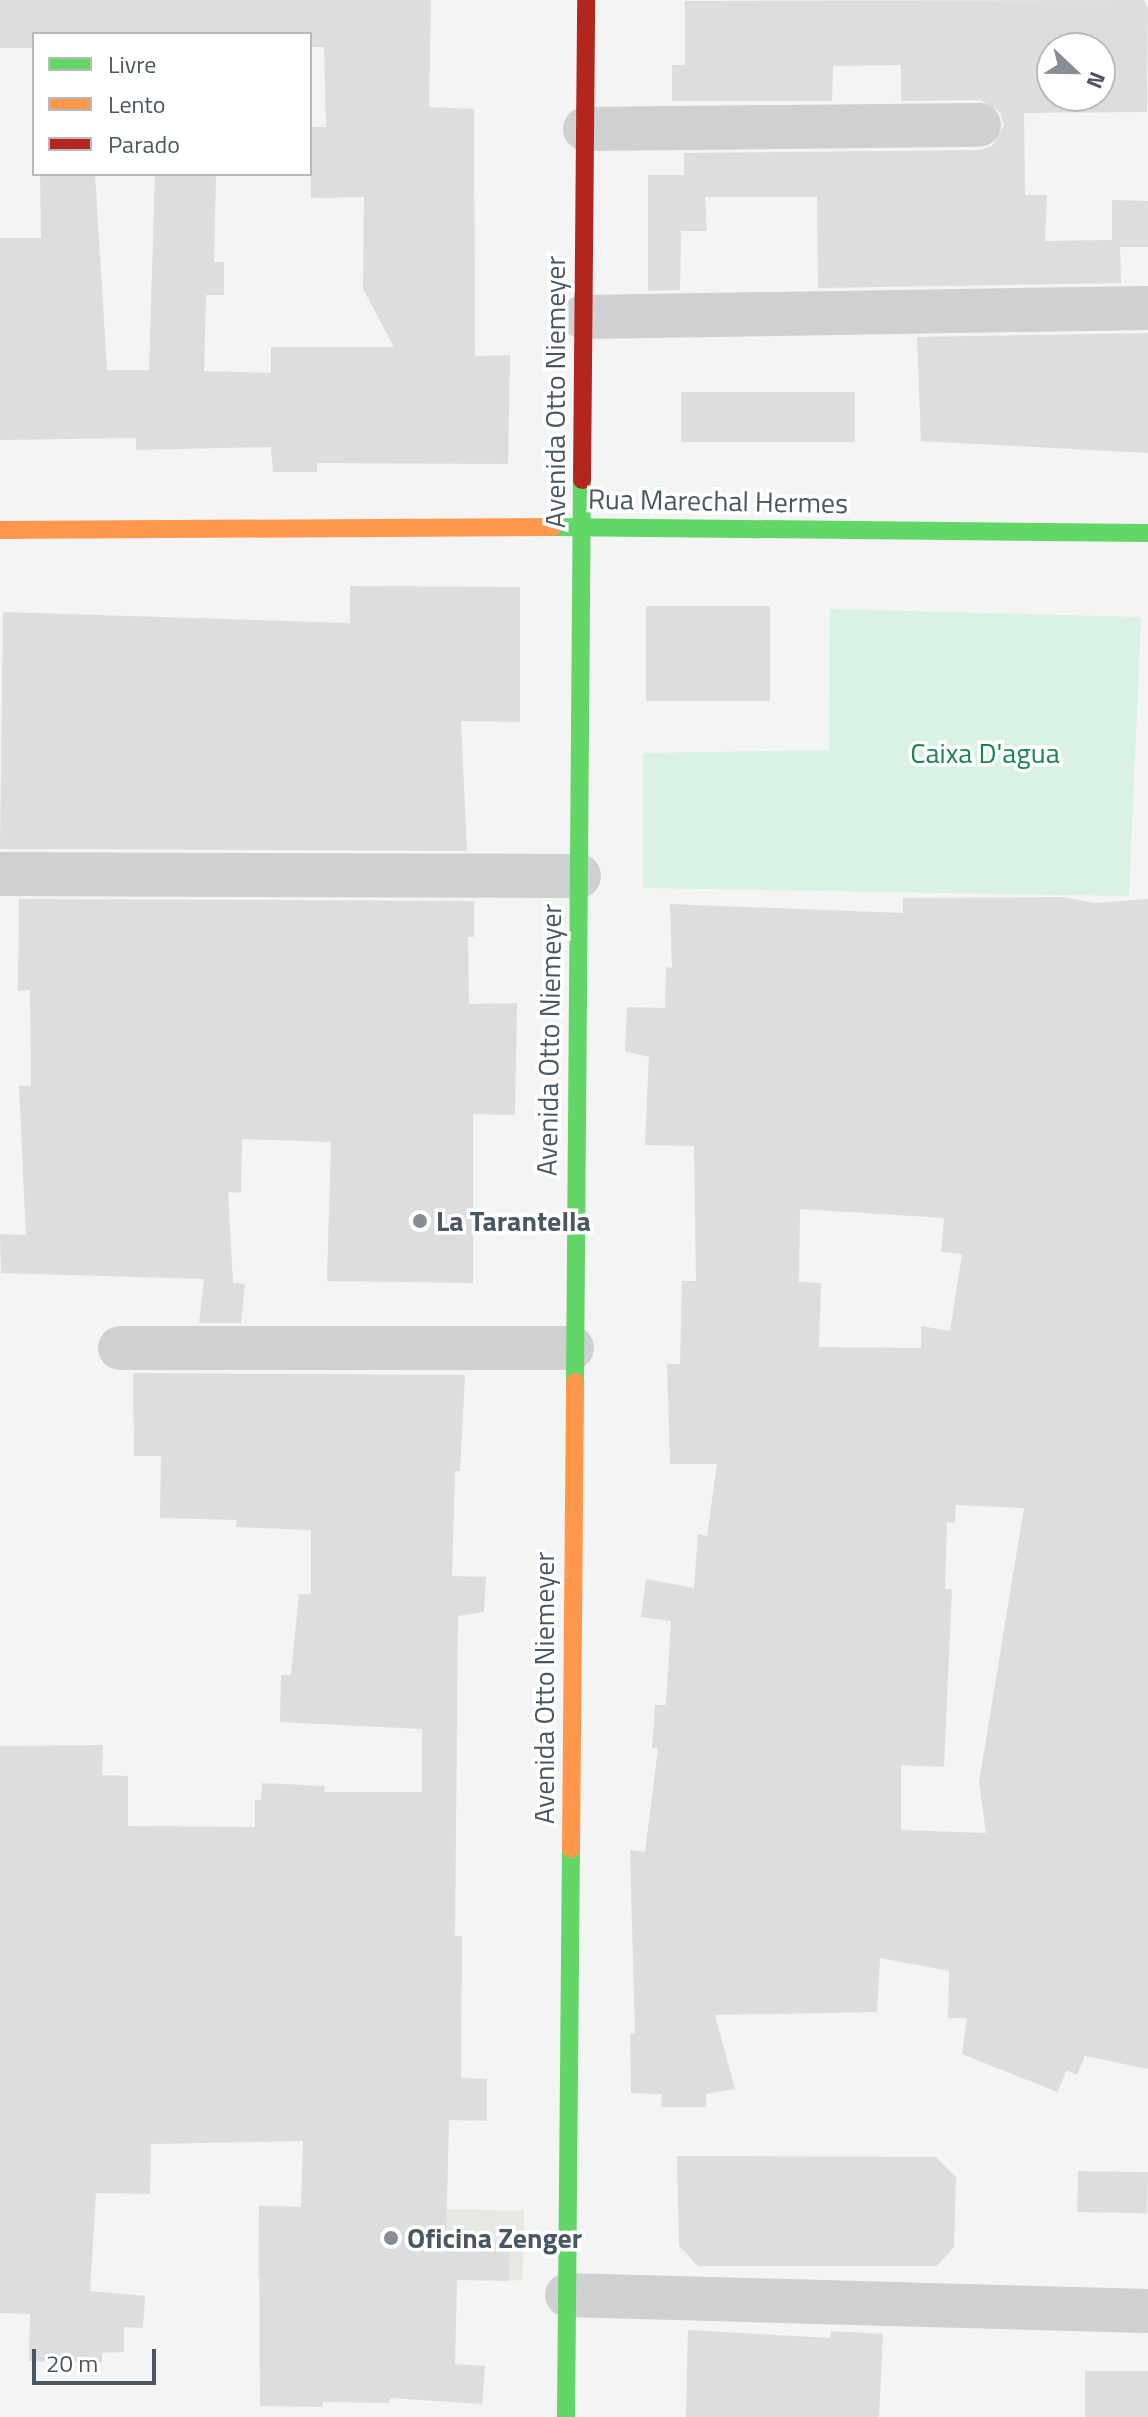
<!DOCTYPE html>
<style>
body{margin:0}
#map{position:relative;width:1148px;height:2417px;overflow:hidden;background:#f4f4f4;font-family:"Titillium Web",sans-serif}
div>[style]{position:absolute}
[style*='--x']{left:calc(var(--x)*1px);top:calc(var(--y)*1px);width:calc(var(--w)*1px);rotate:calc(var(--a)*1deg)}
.commercial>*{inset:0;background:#e8e7e3;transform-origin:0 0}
.green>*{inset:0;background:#d9f2e3}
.building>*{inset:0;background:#ddddde;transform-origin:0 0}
.street>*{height:44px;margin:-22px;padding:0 22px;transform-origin:22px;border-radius:22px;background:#ced0d2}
.fast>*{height:18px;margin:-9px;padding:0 9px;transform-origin:9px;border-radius:9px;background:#63d668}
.slow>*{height:18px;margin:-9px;padding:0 9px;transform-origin:9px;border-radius:9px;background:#ff974d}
.jam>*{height:18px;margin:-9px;padding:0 9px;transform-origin:9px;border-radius:9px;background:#b3261e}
.dots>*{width:22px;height:22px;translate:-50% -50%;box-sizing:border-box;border:4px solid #fff;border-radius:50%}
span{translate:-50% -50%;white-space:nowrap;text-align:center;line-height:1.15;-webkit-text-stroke:7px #fff;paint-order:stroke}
.street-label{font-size:28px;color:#4a5661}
.park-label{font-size:28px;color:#17864f}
.poi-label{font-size:28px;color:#4a5661;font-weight:700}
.left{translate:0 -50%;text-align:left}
.legend{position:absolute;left:32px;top:32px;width:280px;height:144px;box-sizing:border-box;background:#fff;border:2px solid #b7bbc0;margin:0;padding:10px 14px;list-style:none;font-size:24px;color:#4a5661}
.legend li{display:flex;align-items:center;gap:16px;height:40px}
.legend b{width:40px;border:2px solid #b7bbc0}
.north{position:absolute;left:1036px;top:32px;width:80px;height:80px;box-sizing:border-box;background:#fff;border:2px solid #b7bbc0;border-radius:50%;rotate:112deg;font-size:22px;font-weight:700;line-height:32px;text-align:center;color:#4a5661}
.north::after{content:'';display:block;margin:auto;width:28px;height:36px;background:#868d94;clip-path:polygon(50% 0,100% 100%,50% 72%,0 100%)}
.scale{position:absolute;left:32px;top:2349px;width:124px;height:36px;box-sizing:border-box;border:4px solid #4a5661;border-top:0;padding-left:10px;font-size:24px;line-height:28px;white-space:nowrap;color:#4a5661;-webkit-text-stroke:6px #fff;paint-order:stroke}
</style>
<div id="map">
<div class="commercial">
<div style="left:259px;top:2206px;width:265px;height:70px;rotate:1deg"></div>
</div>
<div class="green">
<div style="clip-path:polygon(830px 609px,1141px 617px,1129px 896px,643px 888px,643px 753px,829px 750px)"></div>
</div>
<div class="building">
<div style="clip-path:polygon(0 0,431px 0,429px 107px,474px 109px,475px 356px,510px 355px,508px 464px,317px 463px,317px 472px,273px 472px,271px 447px,136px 450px,136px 438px,0 440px,0 238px,41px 238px,40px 174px,95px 174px,107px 370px,149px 370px,155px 174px,216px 174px,214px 262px,224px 262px,224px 295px,206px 295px,204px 371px,271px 373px,271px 347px,394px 347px,363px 289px,364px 197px,311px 198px,310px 127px,326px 127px,324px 47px,310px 47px,310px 34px,34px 34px,34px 48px,0 48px)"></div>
<div style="clip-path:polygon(evenodd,1144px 0,1148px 8px,1147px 112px,1024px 113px,1025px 195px,1047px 195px,1045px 241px,1112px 240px,1112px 200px,1148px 201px,1148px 247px,1120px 247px,1121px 283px,818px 288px,817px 197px,705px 197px,707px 231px,681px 231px,680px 290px,648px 291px,648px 175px,684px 175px,684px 153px,979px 150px,992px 146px,1004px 126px,1000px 112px,980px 100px,901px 101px,901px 65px,833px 66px,832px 101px,672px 101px,672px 65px,685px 65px,685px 1px,1144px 0,1052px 48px,1100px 48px,1100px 96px,1052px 96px,1052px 48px)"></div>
<div style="clip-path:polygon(1148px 333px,1148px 453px,921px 441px,917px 337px)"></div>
<div style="left:681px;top:392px;width:174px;height:50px"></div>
<div style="clip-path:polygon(350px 586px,520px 587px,520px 722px,461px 721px,467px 851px,0 849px,3px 612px,350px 623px)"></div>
<div style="left:646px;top:606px;width:124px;height:95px"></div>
<div style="clip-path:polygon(evenodd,1062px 897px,1095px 903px,1148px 899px,1148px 2069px,1085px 2056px,1077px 2075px,1067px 2070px,1057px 2092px,962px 2054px,967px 2018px,948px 2018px,949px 1971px,880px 1958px,877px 2012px,715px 2015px,735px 2089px,706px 2094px,706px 2107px,661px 2107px,662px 2094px,631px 2093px,630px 2033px,635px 2034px,630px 1850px,645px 1852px,658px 1749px,652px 1748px,655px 1705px,666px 1705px,671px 1621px,641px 1617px,646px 1579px,694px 1588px,698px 1534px,707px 1536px,717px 1464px,670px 1464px,667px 1364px,680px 1364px,682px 1281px,696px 1281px,694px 1146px,645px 1145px,649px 1057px,625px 1051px,627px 1007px,665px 1008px,666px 967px,672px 968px,670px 904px,903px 913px,903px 898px,1062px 897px,800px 1209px,944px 1218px,941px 1252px,962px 1254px,950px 1331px,921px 1326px,921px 1348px,819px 1347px,821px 1283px,799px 1282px,800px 1209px,1062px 897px,956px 1505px,1024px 1508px,979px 1782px,986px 1833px,901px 1830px,901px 1765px,944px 1767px,952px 1589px,945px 1589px,947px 1522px,955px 1523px,956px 1505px)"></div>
<div style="clip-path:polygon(19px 899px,474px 901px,474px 937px,468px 937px,469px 1004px,517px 1003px,515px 1115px,473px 1114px,473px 1283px,327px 1281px,331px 1142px,242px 1139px,241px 1193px,228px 1192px,233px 1283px,245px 1284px,241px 1323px,199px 1323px,204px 1279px,1px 1273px,0 1234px,26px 1235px,19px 1086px,31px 1086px,30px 990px,18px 991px)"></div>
<div style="clip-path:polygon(133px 1373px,465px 1375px,460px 1471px,455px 1471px,452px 1576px,486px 1577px,484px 1612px,458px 1616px,455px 1936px,462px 1936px,461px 2078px,487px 2079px,487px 2121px,449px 2120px,446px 2240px,510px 2242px,509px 2281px,457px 2280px,455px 2364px,485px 2366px,482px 2404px,390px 2398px,390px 2403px,323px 2402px,323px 2407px,260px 2406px,259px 2206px,301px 2207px,303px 2141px,151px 2144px,150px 2194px,96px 2193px,90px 2291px,145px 2296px,143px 2328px,124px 2327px,124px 2352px,102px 2353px,102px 2363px,29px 2361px,30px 2314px,0 2313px,0 1746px,103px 1745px,102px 1775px,128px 1776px,128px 1826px,255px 1827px,255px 1800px,261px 1800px,262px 1783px,325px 1786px,324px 1792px,422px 1792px,422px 1729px,280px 1722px,281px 1675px,291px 1675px,299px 1594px,311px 1594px,311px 1530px,236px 1527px,237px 1520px,160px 1518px,161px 1456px,134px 1456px)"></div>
<div style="clip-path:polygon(677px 2156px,936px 2157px,956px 2177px,954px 2247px,937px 2266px,698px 2266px,679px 2246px)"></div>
<div style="left:1078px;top:2171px;width:70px;height:41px;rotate:1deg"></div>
<div style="clip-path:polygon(688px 2330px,830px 2338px,831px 2331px,883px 2334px,879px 2417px,686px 2417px)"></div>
<div style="left:1085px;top:2371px;width:63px;height:46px"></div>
</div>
<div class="street">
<div style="--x:585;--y:129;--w:394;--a:-0.6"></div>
<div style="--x:583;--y:317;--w:565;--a:-0.91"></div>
<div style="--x:0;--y:874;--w:579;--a:0.2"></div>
<div style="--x:120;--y:1348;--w:452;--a:0"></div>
<div style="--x:567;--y:2295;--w:581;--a:1.58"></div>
</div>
<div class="fast">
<div style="--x:553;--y:527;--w:595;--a:0.58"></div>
<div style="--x:575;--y:1382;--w:902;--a:-89.56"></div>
<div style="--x:566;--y:2417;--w:568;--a:-89.5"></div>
</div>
<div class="slow">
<div style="--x:0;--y:530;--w:553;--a:-0.31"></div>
<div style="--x:571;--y:1849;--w:467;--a:-89.5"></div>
</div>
<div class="jam">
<div style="--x:582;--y:480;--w:480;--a:-89.5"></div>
</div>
<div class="dots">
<div style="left:420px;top:1221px;background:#868d94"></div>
<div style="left:391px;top:2238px;background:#868d94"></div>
</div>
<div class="street-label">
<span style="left:555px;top:392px;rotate:-90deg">Avenida Otto Niemeyer</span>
<span style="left:718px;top:501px;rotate:1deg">Rua Marechal Hermes</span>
<span style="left:549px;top:1040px;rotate:-89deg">Avenida Otto Niemeyer</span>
<span style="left:544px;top:1688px;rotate:-90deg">Avenida Otto Niemeyer</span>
</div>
<div class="park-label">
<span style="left:985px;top:753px">Caixa D'agua</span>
</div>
<div class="poi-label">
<span class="left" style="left:436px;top:1221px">La Tarantella</span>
<span class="left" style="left:407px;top:2238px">Oficina Zenger</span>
</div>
<ul class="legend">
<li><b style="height:10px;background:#63d668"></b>Livre</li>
<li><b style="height:10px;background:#ff974d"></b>Lento</li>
<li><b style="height:10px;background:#b3261e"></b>Parado</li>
</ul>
<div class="north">N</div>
<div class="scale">20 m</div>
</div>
